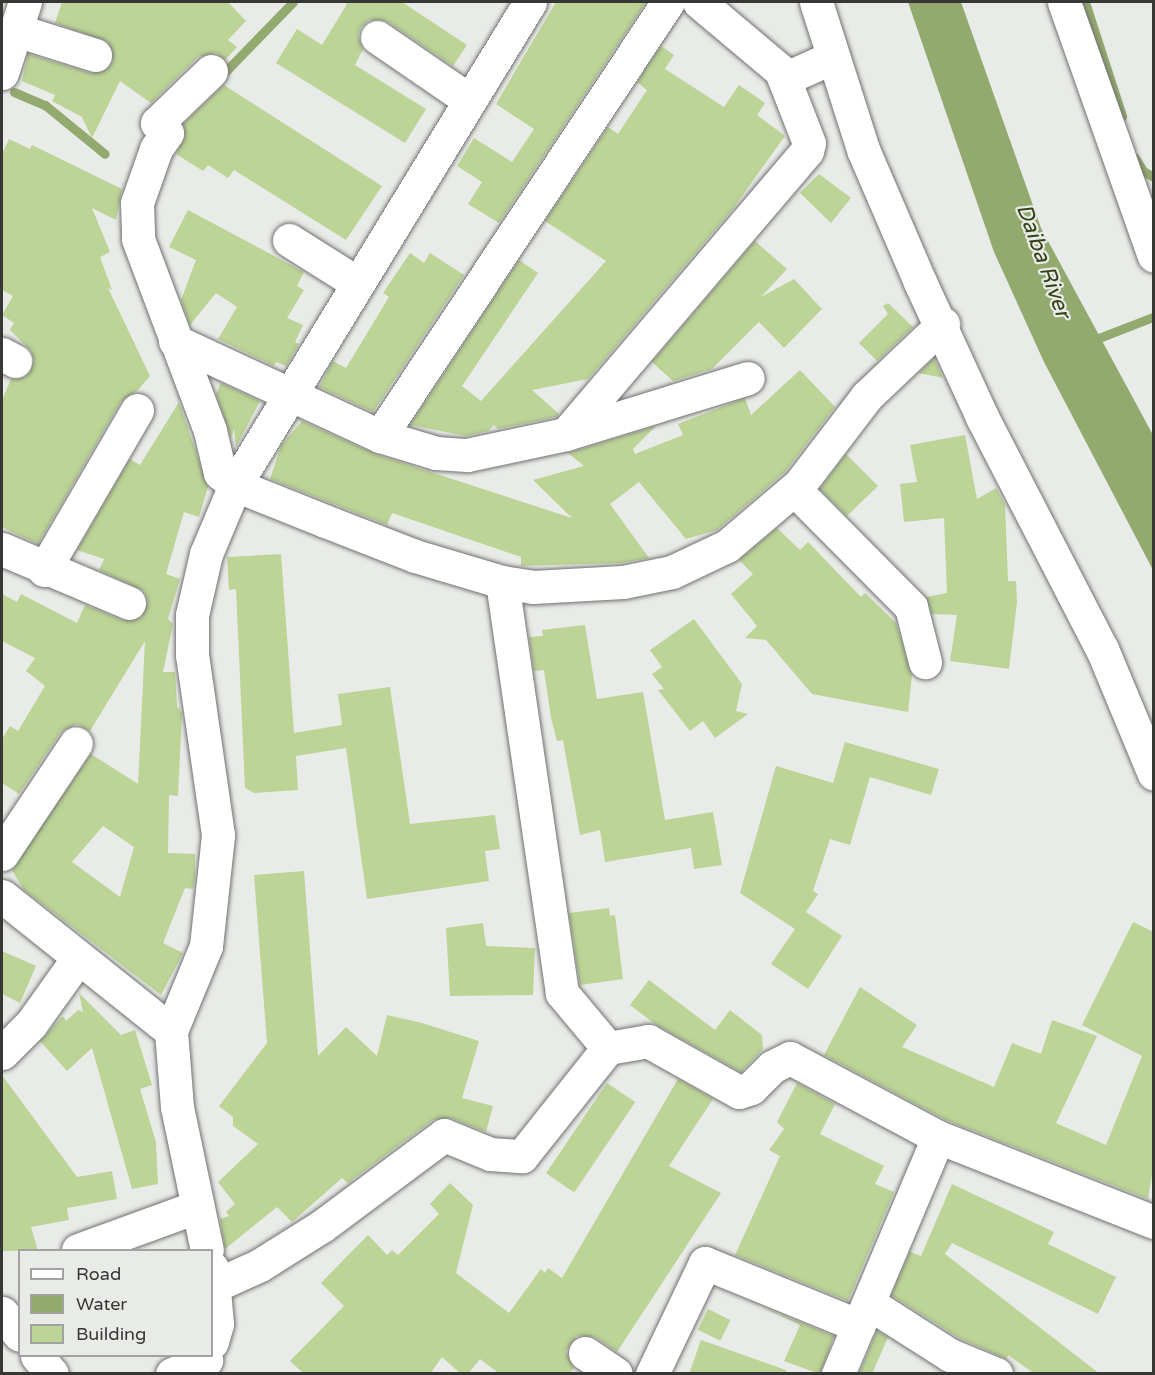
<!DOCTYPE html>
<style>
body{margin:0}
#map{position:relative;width:1155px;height:1375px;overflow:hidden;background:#e9ebe8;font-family:"Varela Round",sans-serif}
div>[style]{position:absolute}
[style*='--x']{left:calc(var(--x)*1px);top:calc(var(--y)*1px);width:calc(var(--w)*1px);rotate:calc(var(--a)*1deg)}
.water>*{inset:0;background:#93aa6e}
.stream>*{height:9px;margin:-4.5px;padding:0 4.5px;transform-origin:4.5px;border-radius:4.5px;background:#93aa6e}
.building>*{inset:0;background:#bcd496;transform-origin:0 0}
.roads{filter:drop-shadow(0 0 2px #717270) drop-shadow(0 0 2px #717270)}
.minor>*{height:33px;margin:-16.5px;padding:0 16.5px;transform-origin:16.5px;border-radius:16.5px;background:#fff}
span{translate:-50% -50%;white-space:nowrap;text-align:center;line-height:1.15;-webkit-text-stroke:4.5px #e9ebe8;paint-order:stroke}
.water-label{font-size:22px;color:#344316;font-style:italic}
.frame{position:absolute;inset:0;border:3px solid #373736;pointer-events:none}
.legend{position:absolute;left:18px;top:1249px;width:195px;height:108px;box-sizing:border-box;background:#e9ebe8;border:2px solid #a2a3a1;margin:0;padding:8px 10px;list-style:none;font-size:18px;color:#373736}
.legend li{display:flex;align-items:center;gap:12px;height:30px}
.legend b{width:30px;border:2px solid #a2a3a1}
</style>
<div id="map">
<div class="water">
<div style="clip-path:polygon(908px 2px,961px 2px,1041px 228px,1153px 435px,1153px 570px,1044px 362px,994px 252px)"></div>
</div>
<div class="stream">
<div style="--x:1085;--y:2;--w:120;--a:72"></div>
<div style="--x:219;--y:78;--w:106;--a:-45.8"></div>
<div style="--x:14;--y:92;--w:34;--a:23"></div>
<div style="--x:45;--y:105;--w:77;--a:39.2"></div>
<div style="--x:1135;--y:158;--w:15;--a:58"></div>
<div style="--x:1143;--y:171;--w:13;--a:29"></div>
<div style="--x:1091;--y:341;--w:66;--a:-21.2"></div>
</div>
<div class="building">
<div style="clip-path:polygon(62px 2px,228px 2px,246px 21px,228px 40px,237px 47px,225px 60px,216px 53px,198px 57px,151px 103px,120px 81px,92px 138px,82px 117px,52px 101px,55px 95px,22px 81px,28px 54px,90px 73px,107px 69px,113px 61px,108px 42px,55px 23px)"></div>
<div style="clip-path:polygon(343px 2px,402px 2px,467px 45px,453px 66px,387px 21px,369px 20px,361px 27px,358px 36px,363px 49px,355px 65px,426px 109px,405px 143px,276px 63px,297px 29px,322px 45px,347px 4px)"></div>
<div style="clip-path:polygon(556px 2px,646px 2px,499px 223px,468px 204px,482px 182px,457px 166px,474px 138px,512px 162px,534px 129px,496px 104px)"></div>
<div style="clip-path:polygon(661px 46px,674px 55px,665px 69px,724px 107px,739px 85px,765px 103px,757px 115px,785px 136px,732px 210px,588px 379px,532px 390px,559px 414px,556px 417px,498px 429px,494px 425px,488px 431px,466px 436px,410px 425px,519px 260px,538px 273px,462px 386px,481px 401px,606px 261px,545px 221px,608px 127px,618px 134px,647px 90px,637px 82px)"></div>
<div style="clip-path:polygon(224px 85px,382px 186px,346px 240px,234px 170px,228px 178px,208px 165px,203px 171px,176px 154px,185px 136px,183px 124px)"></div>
<div style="clip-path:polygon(9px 139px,30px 149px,32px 145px,122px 189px,116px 220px,92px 208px,110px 252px,100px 257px,112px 290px,108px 288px,150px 376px,137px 391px,121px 401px,38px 544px,2px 527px,2px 400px,11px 379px,25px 377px,34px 361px,31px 351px,10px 330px,14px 323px,2px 315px,13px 296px,2px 290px,2px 154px)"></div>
<div style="clip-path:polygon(819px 174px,851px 198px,831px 223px,800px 193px)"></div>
<div style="clip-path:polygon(188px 210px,304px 272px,297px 286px,304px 290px,287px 318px,303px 325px,295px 342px,299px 344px,286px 366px,276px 362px,274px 366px,218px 339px,237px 307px,216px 293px,190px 325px,181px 300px,196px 260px,169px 247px)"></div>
<div style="clip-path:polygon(755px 241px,787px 269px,761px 297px,794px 279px,822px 309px,784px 348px,759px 322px,712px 369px,673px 381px,652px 362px)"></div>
<div style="clip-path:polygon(410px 253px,424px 263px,430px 253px,464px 275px,373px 412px,319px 387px,333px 361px,346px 368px,389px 297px,383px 293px)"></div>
<div style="clip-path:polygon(888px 303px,913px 327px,877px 361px,859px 343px,888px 314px,883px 306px)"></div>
<div style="clip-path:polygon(934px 358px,943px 378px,919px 373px)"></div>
<div style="clip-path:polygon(800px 370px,835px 407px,785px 472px,717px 530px,686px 539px,639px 482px,610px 504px,649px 558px,621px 563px,521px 566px,521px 557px,392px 513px,387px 525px,270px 479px,281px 446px,302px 421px,375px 454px,572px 518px,533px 480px,584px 466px,568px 453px,656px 426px,633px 449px,635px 454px,683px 435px,678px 424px,745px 398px,751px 415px)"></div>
<div style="clip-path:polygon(221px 383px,260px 401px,236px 447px,234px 429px,231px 438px,216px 394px)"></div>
<div style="clip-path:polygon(evenodd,179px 402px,208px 487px,199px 517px,184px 512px,166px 574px,180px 579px,168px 619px,173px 624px,163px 672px,175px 672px,177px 706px,182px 713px,178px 796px,169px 795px,168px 853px,195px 854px,195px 875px,193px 889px,185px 888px,163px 943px,183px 953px,161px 995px,23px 889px,12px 870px,91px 754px,138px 784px,145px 641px,90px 731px,77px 724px,61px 732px,19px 794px,2px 783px,2px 739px,10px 726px,18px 731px,45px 686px,26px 671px,35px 658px,2px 641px,2px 594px,17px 602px,21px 594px,77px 623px,85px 605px,122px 620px,141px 618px,148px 601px,144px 591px,99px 570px,104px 559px,77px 550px,130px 459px,140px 465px,179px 402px,103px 826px,134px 847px,120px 897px,72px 862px,103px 826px)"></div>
<div style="clip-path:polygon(965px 435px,977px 499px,996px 488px,1005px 504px,1008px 581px,1016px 581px,1017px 602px,1009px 669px,950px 661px,957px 615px,932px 614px,926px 597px,947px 593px,944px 518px,904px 522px,900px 484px,917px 482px,910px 445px)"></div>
<div style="clip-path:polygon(846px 454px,878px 486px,847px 516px,820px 489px)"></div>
<div style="clip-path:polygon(777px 528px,800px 550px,808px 542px,861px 597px,865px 593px,896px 623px,912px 675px,908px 712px,812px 694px,766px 640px,745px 638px,757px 626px,731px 594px,753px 574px,739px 560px)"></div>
<div style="clip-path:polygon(281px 554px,294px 733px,342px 725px,338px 694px,390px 687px,410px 824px,495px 815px,500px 849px,485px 851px,489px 881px,367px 899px,346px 748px,296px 756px,298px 790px,254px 793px,245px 788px,236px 589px,229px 590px,227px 557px)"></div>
<div style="clip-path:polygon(694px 619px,742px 684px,736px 711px,748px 714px,715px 738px,703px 721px,690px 731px,658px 690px,664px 689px,652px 674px,662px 667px,650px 650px)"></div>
<div style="clip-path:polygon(585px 625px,597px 699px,643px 692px,665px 820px,713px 812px,722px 865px,694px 869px,691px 848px,605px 862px,600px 830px,580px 835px,563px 740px,557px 741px,551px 718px,544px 670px,534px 671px,529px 637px,543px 636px,542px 630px)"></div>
<div style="clip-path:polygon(845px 742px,939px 769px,931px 795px,870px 777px,850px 845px,830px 839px,813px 891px,818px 894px,806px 912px,842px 936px,808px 989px,771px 964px,795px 929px,740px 893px,776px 766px,833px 783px)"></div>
<div style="clip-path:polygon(304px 871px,318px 1056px,346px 1027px,377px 1056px,387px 1015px,422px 1023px,479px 1041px,462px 1098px,493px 1106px,486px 1132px,451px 1118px,433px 1120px,348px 1183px,342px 1178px,292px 1222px,277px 1207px,225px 1249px,220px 1219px,229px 1216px,226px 1212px,235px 1204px,218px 1182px,258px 1144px,233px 1126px,233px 1117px,219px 1106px,267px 1043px,254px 875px)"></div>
<div style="clip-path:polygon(609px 908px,610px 916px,615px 915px,623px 979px,580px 985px,569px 913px)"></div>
<div style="clip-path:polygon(1133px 922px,1154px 932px,1154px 1162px,1148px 1199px,946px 1120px,824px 1055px,860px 987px,917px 1025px,902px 1047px,994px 1087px,1012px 1043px,1041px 1054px,1052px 1020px,1097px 1036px,1056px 1123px,1106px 1145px,1142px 1056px,1082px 1025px)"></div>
<div style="clip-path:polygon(483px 923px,486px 946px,535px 948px,533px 995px,450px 996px,446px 928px)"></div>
<div style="clip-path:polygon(2px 951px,36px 966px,20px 1003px,2px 994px)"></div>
<div style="clip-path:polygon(649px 980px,715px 1030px,730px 1010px,762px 1035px,763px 1049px,741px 1072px,655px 1024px,630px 1005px)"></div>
<div style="clip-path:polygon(79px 993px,121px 1035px,135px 1030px,152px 1085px,140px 1089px,156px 1142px,158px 1184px,132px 1189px,92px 1048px,67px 1071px,40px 1041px,63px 1016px,66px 1021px,78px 1010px,83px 1012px)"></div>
<div style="clip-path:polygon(2px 1075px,77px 1177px,112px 1171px,117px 1199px,67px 1208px,69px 1220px,31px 1227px,38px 1251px,2px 1251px)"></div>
<div style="clip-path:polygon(678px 1079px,713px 1099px,669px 1166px,721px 1193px,617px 1352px,595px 1337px,577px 1336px,566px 1351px,574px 1368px,569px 1374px,500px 1374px,480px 1359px,468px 1374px,461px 1374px,442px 1357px,430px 1374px,304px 1374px,290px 1361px,344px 1306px,321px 1283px,368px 1235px,387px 1255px,392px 1250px,398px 1255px,439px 1214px,430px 1204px,450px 1183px,473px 1205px,456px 1273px,509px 1313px,541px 1269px,545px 1273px,548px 1268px,562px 1278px)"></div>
<div style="left:607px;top:1083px;width:34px;height:109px;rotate:34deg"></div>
<div style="clip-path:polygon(797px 1083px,835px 1104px,820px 1134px,884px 1166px,875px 1184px,894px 1192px,848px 1301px,735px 1255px,780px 1156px,769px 1150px,784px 1129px,777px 1122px)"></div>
<div style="clip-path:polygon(952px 1184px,1054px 1232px,1048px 1244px,1116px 1277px,1098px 1314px,952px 1243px,945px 1254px,1100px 1374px,1035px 1374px,1008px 1355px,1007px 1359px,959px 1338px,891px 1295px,910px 1252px,921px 1256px)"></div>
<div style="clip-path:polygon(762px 1307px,834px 1336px,820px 1374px,784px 1361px,800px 1325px)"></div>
<div style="left:708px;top:1309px;width:25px;height:23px;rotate:26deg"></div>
<div style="clip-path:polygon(877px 1331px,888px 1337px,872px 1374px,859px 1374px)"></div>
<div style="clip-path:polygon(701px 1340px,786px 1370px,786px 1374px,689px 1374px)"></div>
</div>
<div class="roads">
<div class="minor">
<div style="--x:816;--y:2;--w:157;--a:72.3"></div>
<div style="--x:864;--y:152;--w:142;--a:66.7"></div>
<div style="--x:920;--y:282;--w:149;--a:65.3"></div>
<div style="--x:982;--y:417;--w:261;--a:62.7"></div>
<div style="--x:1102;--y:649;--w:135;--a:67.4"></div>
<div style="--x:1064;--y:2;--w:269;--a:70.5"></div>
<div style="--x:16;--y:30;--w:83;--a:17.6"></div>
<div style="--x:377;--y:37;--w:112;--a:34.4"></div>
<div style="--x:211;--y:71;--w:75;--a:136.1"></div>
<div style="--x:157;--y:123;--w:14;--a:45"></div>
<div style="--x:167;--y:133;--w:19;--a:125"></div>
<div style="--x:156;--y:149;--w:57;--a:109.4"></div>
<div style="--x:137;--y:203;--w:36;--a:88"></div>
<div style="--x:138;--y:239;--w:205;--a:69.4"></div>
<div style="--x:210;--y:431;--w:43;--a:76.6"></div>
<div style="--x:220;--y:473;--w:19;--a:39"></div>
<div style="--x:235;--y:485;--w:97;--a:21.8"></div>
<div style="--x:325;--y:521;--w:97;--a:21.3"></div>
<div style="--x:415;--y:556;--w:91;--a:16.6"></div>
<div style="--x:2;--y:73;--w:75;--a:-72.1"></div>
<div style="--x:784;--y:79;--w:54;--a:-24.2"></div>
<div style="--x:289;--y:240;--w:80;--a:32.3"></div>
<div style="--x:175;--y:341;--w:226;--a:24.9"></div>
<div style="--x:380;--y:436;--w:59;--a:16.9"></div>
<div style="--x:436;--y:453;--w:31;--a:4"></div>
<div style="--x:467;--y:455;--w:101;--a:-12"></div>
<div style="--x:566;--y:434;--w:190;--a:-17.1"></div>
<div style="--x:2;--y:354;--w:15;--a:28"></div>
<div style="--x:566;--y:434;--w:372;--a:-49.6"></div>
<div style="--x:807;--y:151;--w:8;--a:-76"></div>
<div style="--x:809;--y:143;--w:77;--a:-111.3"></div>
<div style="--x:781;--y:71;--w:107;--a:-139.9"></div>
<div style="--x:380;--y:436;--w:521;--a:-56.43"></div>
<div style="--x:795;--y:490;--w:165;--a:45.2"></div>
<div style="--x:911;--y:607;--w:57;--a:75.7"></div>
<div style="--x:2;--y:549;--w:138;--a:23"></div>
<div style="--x:44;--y:570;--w:185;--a:-59.8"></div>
<div style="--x:2;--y:854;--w:133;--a:-56.3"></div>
<div style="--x:2;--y:896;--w:216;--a:38.6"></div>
<div style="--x:171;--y:1031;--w:76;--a:85.5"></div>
<div style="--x:177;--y:1107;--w:146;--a:78.2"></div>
<div style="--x:171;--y:1031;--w:92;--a:-67.6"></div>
<div style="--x:206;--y:946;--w:112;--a:-83.8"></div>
<div style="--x:218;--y:835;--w:182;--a:-98.2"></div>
<div style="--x:192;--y:655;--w:40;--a:-90"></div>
<div style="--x:192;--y:615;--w:63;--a:-77.1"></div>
<div style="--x:206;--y:554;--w:75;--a:-67.2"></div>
<div style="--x:235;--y:485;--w:566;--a:-58.58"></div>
<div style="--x:608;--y:1048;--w:72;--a:-129.9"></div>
<div style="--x:562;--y:993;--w:415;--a:-98.3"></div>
<div style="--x:502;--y:582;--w:31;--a:9"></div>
<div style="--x:533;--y:587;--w:90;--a:-3.2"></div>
<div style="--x:623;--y:582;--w:50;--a:-11.5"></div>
<div style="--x:672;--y:572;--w:61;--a:-25.3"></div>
<div style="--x:727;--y:546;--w:94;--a:-40.3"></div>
<div style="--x:799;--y:485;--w:112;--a:-52.6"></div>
<div style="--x:867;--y:396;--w:105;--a:-43.5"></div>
<div style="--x:2;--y:1053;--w:41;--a:-45"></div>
<div style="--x:31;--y:1024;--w:81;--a:-54.5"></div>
<div style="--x:78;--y:1250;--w:126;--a:-20"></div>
<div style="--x:212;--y:1268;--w:56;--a:84.9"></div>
<div style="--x:217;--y:1324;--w:19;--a:106"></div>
<div style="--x:216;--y:1285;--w:48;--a:-24.4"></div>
<div style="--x:260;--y:1265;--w:73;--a:-32.2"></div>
<div style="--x:322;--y:1226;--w:152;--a:-36.7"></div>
<div style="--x:444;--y:1135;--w:50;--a:22.4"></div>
<div style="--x:490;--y:1154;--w:32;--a:4"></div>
<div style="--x:522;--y:1156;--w:138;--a:-51.5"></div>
<div style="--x:608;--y:1048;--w:41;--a:-9.9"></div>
<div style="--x:648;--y:1041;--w:104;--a:29.3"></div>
<div style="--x:739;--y:1092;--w:13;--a:-18"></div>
<div style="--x:751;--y:1088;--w:30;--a:-45"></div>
<div style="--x:772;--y:1067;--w:20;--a:-27"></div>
<div style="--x:790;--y:1058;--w:168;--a:28.1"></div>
<div style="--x:938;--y:1137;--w:232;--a:21.5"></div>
<div style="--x:870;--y:1304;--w:95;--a:32.5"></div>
<div style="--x:950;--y:1355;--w:50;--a:22.4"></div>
<div style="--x:2;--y:1313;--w:28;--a:51"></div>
<div style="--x:585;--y:1353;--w:37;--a:34"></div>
<div style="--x:37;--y:1356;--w:23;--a:50"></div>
<div style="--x:172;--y:1374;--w:37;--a:-22"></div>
<div style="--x:652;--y:1374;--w:123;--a:-64.5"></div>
<div style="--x:705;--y:1263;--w:166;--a:22.2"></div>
<div style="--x:838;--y:1374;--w:257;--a:-67.1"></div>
</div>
</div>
<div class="water-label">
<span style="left:1043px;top:261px;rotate:70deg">Daiba River</span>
</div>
<div class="frame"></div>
<ul class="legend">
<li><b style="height:8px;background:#fff"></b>Road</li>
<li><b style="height:16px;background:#93aa6e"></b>Water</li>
<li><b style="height:16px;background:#bcd496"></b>Building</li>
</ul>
</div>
